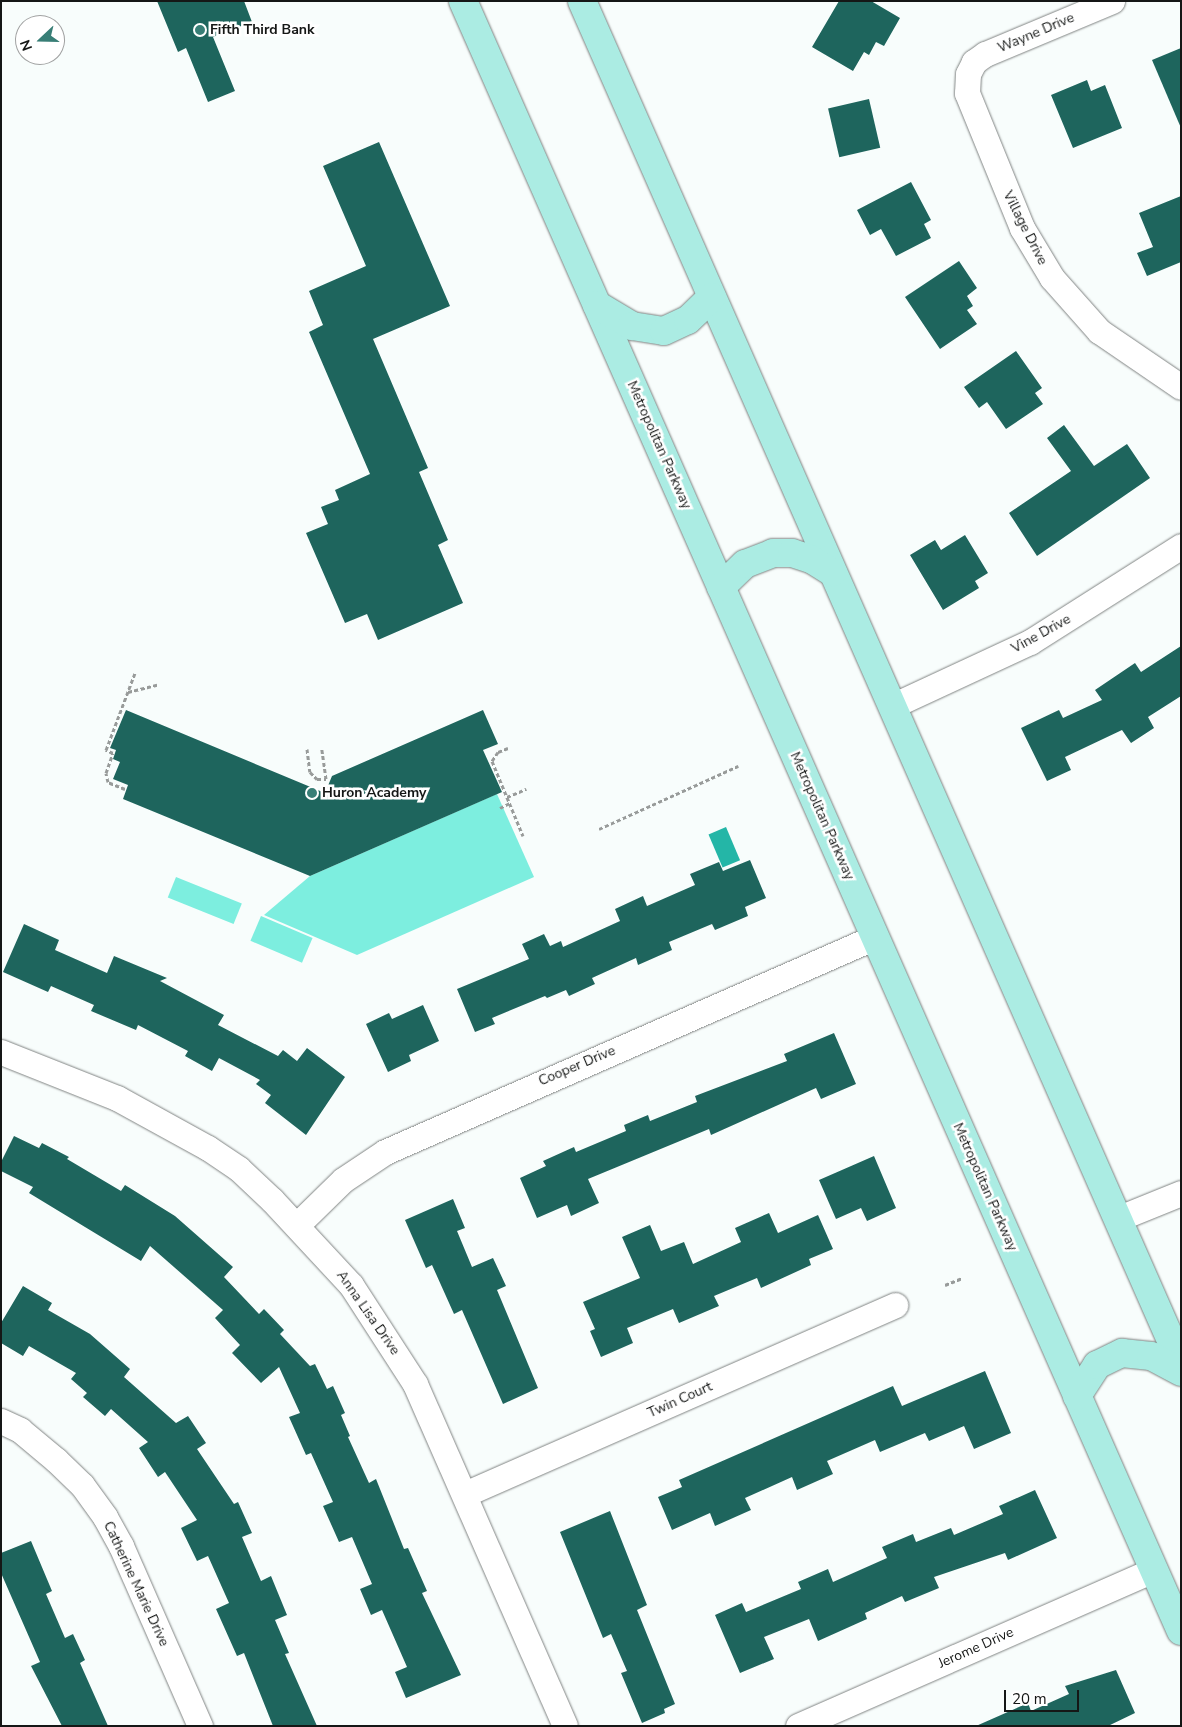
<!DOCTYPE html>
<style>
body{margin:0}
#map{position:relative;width:1182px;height:1727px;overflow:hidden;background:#f8fdfc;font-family:"Nunito Sans",sans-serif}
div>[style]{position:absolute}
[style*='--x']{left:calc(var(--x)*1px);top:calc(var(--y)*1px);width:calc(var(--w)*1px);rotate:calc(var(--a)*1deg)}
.green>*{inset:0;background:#7deedf;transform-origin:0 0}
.water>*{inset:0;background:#24b6a7;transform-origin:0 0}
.building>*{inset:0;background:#1e655d;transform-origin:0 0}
.path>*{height:3px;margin-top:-1.5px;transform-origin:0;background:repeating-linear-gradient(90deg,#989b9a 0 4px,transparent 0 6.5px)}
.roads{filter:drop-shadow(0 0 1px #808483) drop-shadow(0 0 1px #808483)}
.minor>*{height:25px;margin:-12.5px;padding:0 12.5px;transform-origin:12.5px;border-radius:12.5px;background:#fff}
.major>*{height:28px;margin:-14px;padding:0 14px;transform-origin:14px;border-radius:14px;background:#abece3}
.dots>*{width:14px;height:14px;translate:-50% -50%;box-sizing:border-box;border:2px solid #fff;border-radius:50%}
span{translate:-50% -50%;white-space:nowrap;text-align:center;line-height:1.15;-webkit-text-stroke:5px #fff;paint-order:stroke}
.poi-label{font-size:14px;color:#151716;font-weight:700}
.left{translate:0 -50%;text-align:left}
.street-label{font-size:14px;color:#151716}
.frame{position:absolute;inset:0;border:2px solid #151716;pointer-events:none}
.north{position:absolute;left:15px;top:15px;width:50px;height:50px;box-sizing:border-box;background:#fff;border:1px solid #a1a2a2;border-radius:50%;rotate:249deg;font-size:14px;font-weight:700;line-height:20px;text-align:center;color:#151716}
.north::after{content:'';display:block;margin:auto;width:18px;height:22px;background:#387e76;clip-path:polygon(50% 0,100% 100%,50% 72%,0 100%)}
.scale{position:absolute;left:1004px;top:1690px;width:75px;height:22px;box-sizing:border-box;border:2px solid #151716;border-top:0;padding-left:6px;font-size:15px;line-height:18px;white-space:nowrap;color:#151716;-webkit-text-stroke:4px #fff;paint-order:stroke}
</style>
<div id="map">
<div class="green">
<div style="clip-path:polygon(497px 794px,534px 877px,357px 955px,264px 915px,310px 876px)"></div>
<div style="left:176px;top:877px;width:71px;height:22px;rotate:22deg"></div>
<div style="left:261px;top:916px;width:56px;height:27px;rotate:23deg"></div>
</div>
<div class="water">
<div style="left:726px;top:827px;width:36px;height:19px;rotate:67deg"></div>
</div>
<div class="building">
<div style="clip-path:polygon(157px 1px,244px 1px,252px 22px,213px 37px,235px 91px,208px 102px,186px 48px,178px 52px)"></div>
<div style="clip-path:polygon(839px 1px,871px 1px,900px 18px,884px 46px,876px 42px,869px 55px,864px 52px,853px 71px,812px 47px)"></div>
<div style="clip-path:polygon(1181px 48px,1181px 128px,1152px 60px)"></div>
<div style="clip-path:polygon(1087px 80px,1091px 91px,1105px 85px,1122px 128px,1073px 148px,1051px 95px)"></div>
<div style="left:869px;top:99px;width:50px;height:42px;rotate:77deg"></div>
<div style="clip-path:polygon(379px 142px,450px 306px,373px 339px,428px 468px,419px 472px,448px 540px,438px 545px,463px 603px,378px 640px,367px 614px,345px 623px,306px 533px,328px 524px,321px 507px,339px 500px,335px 490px,370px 474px,309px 332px,323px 325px,309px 291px,366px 266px,323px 166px)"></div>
<div style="clip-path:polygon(911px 182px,931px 220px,924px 224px,931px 238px,896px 256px,881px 229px,870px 235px,857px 210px)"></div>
<div style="clip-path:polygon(1181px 196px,1181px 262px,1147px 276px,1137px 253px,1153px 247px,1139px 213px)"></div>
<div style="clip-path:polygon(959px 261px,977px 288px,967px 296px,973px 306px,967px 310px,977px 324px,940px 349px,905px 297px)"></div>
<div style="clip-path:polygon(1016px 351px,1042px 388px,1035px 393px,1043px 404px,1006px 429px,987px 402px,979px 408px,964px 387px)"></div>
<div style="clip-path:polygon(1064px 425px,1094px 466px,1127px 444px,1150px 478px,1037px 556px,1009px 513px,1071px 471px,1047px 438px)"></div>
<div style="clip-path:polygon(965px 535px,988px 573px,975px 581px,979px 588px,943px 610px,910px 555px,935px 540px,941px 550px)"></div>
<div style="clip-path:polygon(1181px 646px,1181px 696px,1148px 717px,1154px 728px,1131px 743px,1122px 730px,1065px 757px,1071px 770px,1047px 781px,1021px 728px,1059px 710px,1063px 718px,1102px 700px,1095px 690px,1135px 663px,1141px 672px)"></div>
<div style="clip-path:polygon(126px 710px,325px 793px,332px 776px,483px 710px,498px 744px,483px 750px,502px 792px,310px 876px,123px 799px,128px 785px,113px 779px,120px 762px,113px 759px,116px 750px,110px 748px)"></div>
<div style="clip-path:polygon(750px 860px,766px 898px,745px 907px,748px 916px,715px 930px,712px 924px,669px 942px,672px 950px,638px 965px,636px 958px,592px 978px,595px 984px,569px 996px,566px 990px,547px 998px,545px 996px,492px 1018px,495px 1024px,475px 1032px,457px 989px,529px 959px,522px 944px,544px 934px,550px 946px,561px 941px,563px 947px,620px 921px,615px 909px,643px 896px,647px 906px,695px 885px,690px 874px,719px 862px,723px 871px)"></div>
<div style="clip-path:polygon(24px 924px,59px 940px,55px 950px,107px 973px,114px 956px,167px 978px,160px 981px,224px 1015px,218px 1025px,278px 1056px,283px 1050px,297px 1061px,307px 1048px,345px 1077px,306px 1135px,265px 1103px,271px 1095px,256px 1084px,260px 1080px,219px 1058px,212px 1071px,185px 1056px,188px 1051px,138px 1025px,136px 1030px,91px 1011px,94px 1005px,51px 986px,48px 992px,3px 972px)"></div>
<div style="clip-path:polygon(423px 1005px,439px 1041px,409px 1055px,411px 1061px,388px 1072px,366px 1024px,389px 1013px,392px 1019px)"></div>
<div style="clip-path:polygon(834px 1033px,856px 1084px,821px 1099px,816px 1088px,711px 1135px,709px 1129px,588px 1179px,599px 1203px,571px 1216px,567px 1205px,537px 1218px,520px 1178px,546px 1166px,543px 1161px,574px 1147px,576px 1152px,626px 1131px,624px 1125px,648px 1115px,650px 1121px,697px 1102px,695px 1096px,787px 1061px,784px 1054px)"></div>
<div style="clip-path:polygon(14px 1136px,39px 1148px,42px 1143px,69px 1157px,67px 1159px,121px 1191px,125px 1185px,175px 1216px,233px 1267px,224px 1277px,259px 1314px,264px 1309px,284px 1330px,280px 1334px,310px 1366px,315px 1364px,327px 1389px,333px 1386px,345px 1413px,341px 1415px,350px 1436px,348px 1437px,369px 1483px,376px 1479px,404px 1549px,408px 1548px,427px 1591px,422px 1593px,461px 1675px,406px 1698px,395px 1672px,407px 1667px,382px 1610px,371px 1615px,360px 1589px,372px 1584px,352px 1537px,339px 1542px,323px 1506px,333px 1502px,311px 1453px,306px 1455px,289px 1417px,300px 1413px,279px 1367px,261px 1383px,232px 1353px,240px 1345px,215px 1318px,223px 1310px,150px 1246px,141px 1261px,29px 1193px,33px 1187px,1px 1171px,1px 1162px)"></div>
<div style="clip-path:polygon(874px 1156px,896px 1208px,867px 1221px,861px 1208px,836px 1219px,819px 1180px)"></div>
<div style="clip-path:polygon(453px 1199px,465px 1228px,457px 1231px,472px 1267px,493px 1258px,506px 1286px,497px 1290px,538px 1388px,503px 1404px,462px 1310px,454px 1314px,432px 1265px,426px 1268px,405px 1220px)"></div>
<div style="clip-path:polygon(769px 1213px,778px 1233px,818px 1215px,833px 1249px,809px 1259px,811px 1265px,761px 1288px,757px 1278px,714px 1296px,719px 1306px,679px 1323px,673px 1309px,627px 1328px,633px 1343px,601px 1357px,590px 1331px,595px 1329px,583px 1302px,640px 1278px,622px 1237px,650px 1225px,661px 1251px,684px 1242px,693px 1264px,741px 1242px,735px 1228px)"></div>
<div style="clip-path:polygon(23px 1286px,52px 1303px,48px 1310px,90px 1334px,130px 1369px,124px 1377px,176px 1423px,188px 1416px,206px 1443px,197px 1449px,234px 1504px,238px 1502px,252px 1533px,242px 1537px,261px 1581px,271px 1576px,287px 1615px,275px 1620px,289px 1653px,285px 1654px,317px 1726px,273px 1726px,244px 1653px,237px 1656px,216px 1609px,229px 1603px,208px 1556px,197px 1561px,181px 1528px,197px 1520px,165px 1472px,158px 1477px,139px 1448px,148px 1442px,111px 1409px,105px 1416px,83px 1397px,87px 1393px,71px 1379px,76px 1373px,29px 1346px,23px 1356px,1px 1343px,1px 1323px)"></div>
<div style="clip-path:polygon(985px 1371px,1011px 1433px,974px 1449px,964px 1426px,929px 1441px,925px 1433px,880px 1452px,875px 1440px,827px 1461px,833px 1474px,797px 1490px,792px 1477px,745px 1498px,751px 1510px,715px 1526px,710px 1513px,672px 1530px,658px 1497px,682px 1487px,679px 1480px,893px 1386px,902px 1406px)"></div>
<div style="clip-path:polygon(1035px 1490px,1057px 1538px,1008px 1560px,1005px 1553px,934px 1577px,939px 1588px,905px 1602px,902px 1596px,865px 1613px,867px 1619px,818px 1641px,809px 1619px,764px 1637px,774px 1659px,740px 1673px,715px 1615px,742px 1603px,746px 1612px,801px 1589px,798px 1582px,828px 1569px,833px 1582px,887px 1558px,882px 1547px,913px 1534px,916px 1542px,951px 1528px,954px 1535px,1003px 1514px,999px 1506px)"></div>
<div style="clip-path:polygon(610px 1511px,647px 1605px,637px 1610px,675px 1704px,664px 1709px,665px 1713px,642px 1723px,621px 1673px,627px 1671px,611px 1634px,603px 1638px,560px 1532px)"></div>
<div style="clip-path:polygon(31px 1541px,52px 1591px,46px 1594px,65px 1638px,73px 1634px,85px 1660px,80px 1663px,108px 1726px,62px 1726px,31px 1666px,40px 1662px,1px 1573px,1px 1553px)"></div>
<div style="clip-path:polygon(1116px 1670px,1135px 1713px,1108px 1726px,976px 1726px,1028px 1703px,1031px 1711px,1069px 1694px,1065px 1686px)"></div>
</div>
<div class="path">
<div style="--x:128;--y:692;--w:30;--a:-14"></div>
<div style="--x:508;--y:748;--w:11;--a:158"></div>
<div style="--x:498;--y:752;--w:11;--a:124"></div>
<div style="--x:492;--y:761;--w:81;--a:67.5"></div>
<div style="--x:307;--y:749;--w:23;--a:83"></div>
<div style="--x:310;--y:772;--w:10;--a:45"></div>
<div style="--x:317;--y:779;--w:9;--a:0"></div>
<div style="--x:326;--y:779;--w:30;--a:-98"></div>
<div style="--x:125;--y:789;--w:18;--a:-158"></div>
<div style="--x:108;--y:782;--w:9;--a:-103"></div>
<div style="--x:106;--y:773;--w:21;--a:-71"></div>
<div style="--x:113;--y:753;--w:8;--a:-157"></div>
<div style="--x:106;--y:750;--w:82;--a:-69.4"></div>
<div style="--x:507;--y:797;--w:21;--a:-23"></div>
<div style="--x:500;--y:808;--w:11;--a:-27"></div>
<div style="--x:599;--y:829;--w:153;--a:-24.4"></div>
<div style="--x:945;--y:1285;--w:18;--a:-22"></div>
</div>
<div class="roads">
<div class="minor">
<div style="--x:1112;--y:1;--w:138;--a:157.3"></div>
<div style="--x:985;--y:54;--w:14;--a:144"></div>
<div style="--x:974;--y:62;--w:13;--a:117"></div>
<div style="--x:968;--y:74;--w:19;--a:93"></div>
<div style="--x:967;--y:93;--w:146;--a:67.8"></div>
<div style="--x:1022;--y:228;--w:58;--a:59"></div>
<div style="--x:1052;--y:278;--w:71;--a:48.4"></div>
<div style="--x:1099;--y:331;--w:99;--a:34.3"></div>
<div style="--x:892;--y:706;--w:152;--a:-24.9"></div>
<div style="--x:1030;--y:642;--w:179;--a:-32.4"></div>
<div style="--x:1;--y:1052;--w:125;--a:21.6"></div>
<div style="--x:117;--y:1098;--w:104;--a:28.8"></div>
<div style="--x:208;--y:1148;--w:37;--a:34"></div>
<div style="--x:239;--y:1169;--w:45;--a:43.2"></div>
<div style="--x:272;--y:1200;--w:116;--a:47.1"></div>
<div style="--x:351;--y:1285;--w:118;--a:57.1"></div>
<div style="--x:415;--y:1384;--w:373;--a:66.3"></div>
<div style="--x:1117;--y:1219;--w:69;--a:-22.1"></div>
<div style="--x:297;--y:1225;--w:64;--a:-44.4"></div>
<div style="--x:343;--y:1180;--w:50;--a:-33.7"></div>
<div style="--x:385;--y:1152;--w:535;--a:-23.69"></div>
<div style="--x:1;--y:1421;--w:21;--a:25"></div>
<div style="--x:20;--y:1430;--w:47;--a:39.8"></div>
<div style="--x:56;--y:1460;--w:36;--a:44"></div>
<div style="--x:82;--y:1485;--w:39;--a:54"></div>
<div style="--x:105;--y:1517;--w:33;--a:61"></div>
<div style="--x:121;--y:1546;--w:197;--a:66.3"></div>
<div style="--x:465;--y:1494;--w:470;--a:-23.7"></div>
<div style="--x:798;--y:1726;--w:389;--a:-23.7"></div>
</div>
<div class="major">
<div style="--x:463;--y:1;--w:1781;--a:66.23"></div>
<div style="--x:582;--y:1;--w:1488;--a:66.26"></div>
<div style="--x:597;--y:305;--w:41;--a:31"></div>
<div style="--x:632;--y:326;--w:32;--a:9"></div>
<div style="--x:664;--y:331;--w:26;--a:-25"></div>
<div style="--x:688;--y:320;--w:33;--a:-44"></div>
<div style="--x:721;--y:587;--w:33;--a:-44"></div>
<div style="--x:745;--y:564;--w:30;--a:-21"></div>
<div style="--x:773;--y:553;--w:19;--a:0"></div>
<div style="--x:792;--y:553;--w:20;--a:18"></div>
<div style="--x:811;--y:559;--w:25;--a:32"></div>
<div style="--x:1077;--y:1396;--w:37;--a:-57"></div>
<div style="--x:1097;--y:1365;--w:28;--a:-26"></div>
<div style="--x:1122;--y:1353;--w:29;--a:6"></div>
<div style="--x:1151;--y:1356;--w:34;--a:28"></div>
</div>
</div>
<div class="dots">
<div style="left:200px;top:30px;background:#387e76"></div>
<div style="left:312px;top:793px;background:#387e76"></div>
</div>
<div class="poi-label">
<span class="left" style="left:210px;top:30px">Fifth Third Bank</span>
<span class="left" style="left:322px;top:793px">Huron Academy</span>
</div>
<div class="street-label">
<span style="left:1036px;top:33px;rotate:-23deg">Wayne Drive</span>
<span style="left:1025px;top:228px;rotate:63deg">Village Drive</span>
<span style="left:659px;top:445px;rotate:66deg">Metropolitan Parkway</span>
<span style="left:1041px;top:634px;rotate:-29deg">Vine Drive</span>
<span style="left:822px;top:816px;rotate:66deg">Metropolitan Parkway</span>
<span style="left:577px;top:1066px;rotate:-23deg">Cooper Drive</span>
<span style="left:985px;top:1187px;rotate:66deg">Metropolitan Parkway</span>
<span style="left:368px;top:1313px;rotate:55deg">Anna Lisa Drive</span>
<span style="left:680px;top:1400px;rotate:-24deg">Twin Court</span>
<span style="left:136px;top:1584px;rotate:65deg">Catherine Marie Drive</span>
<span style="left:976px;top:1648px;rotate:-24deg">Jerome Drive</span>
</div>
<div class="frame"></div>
<div class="north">N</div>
<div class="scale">20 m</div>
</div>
